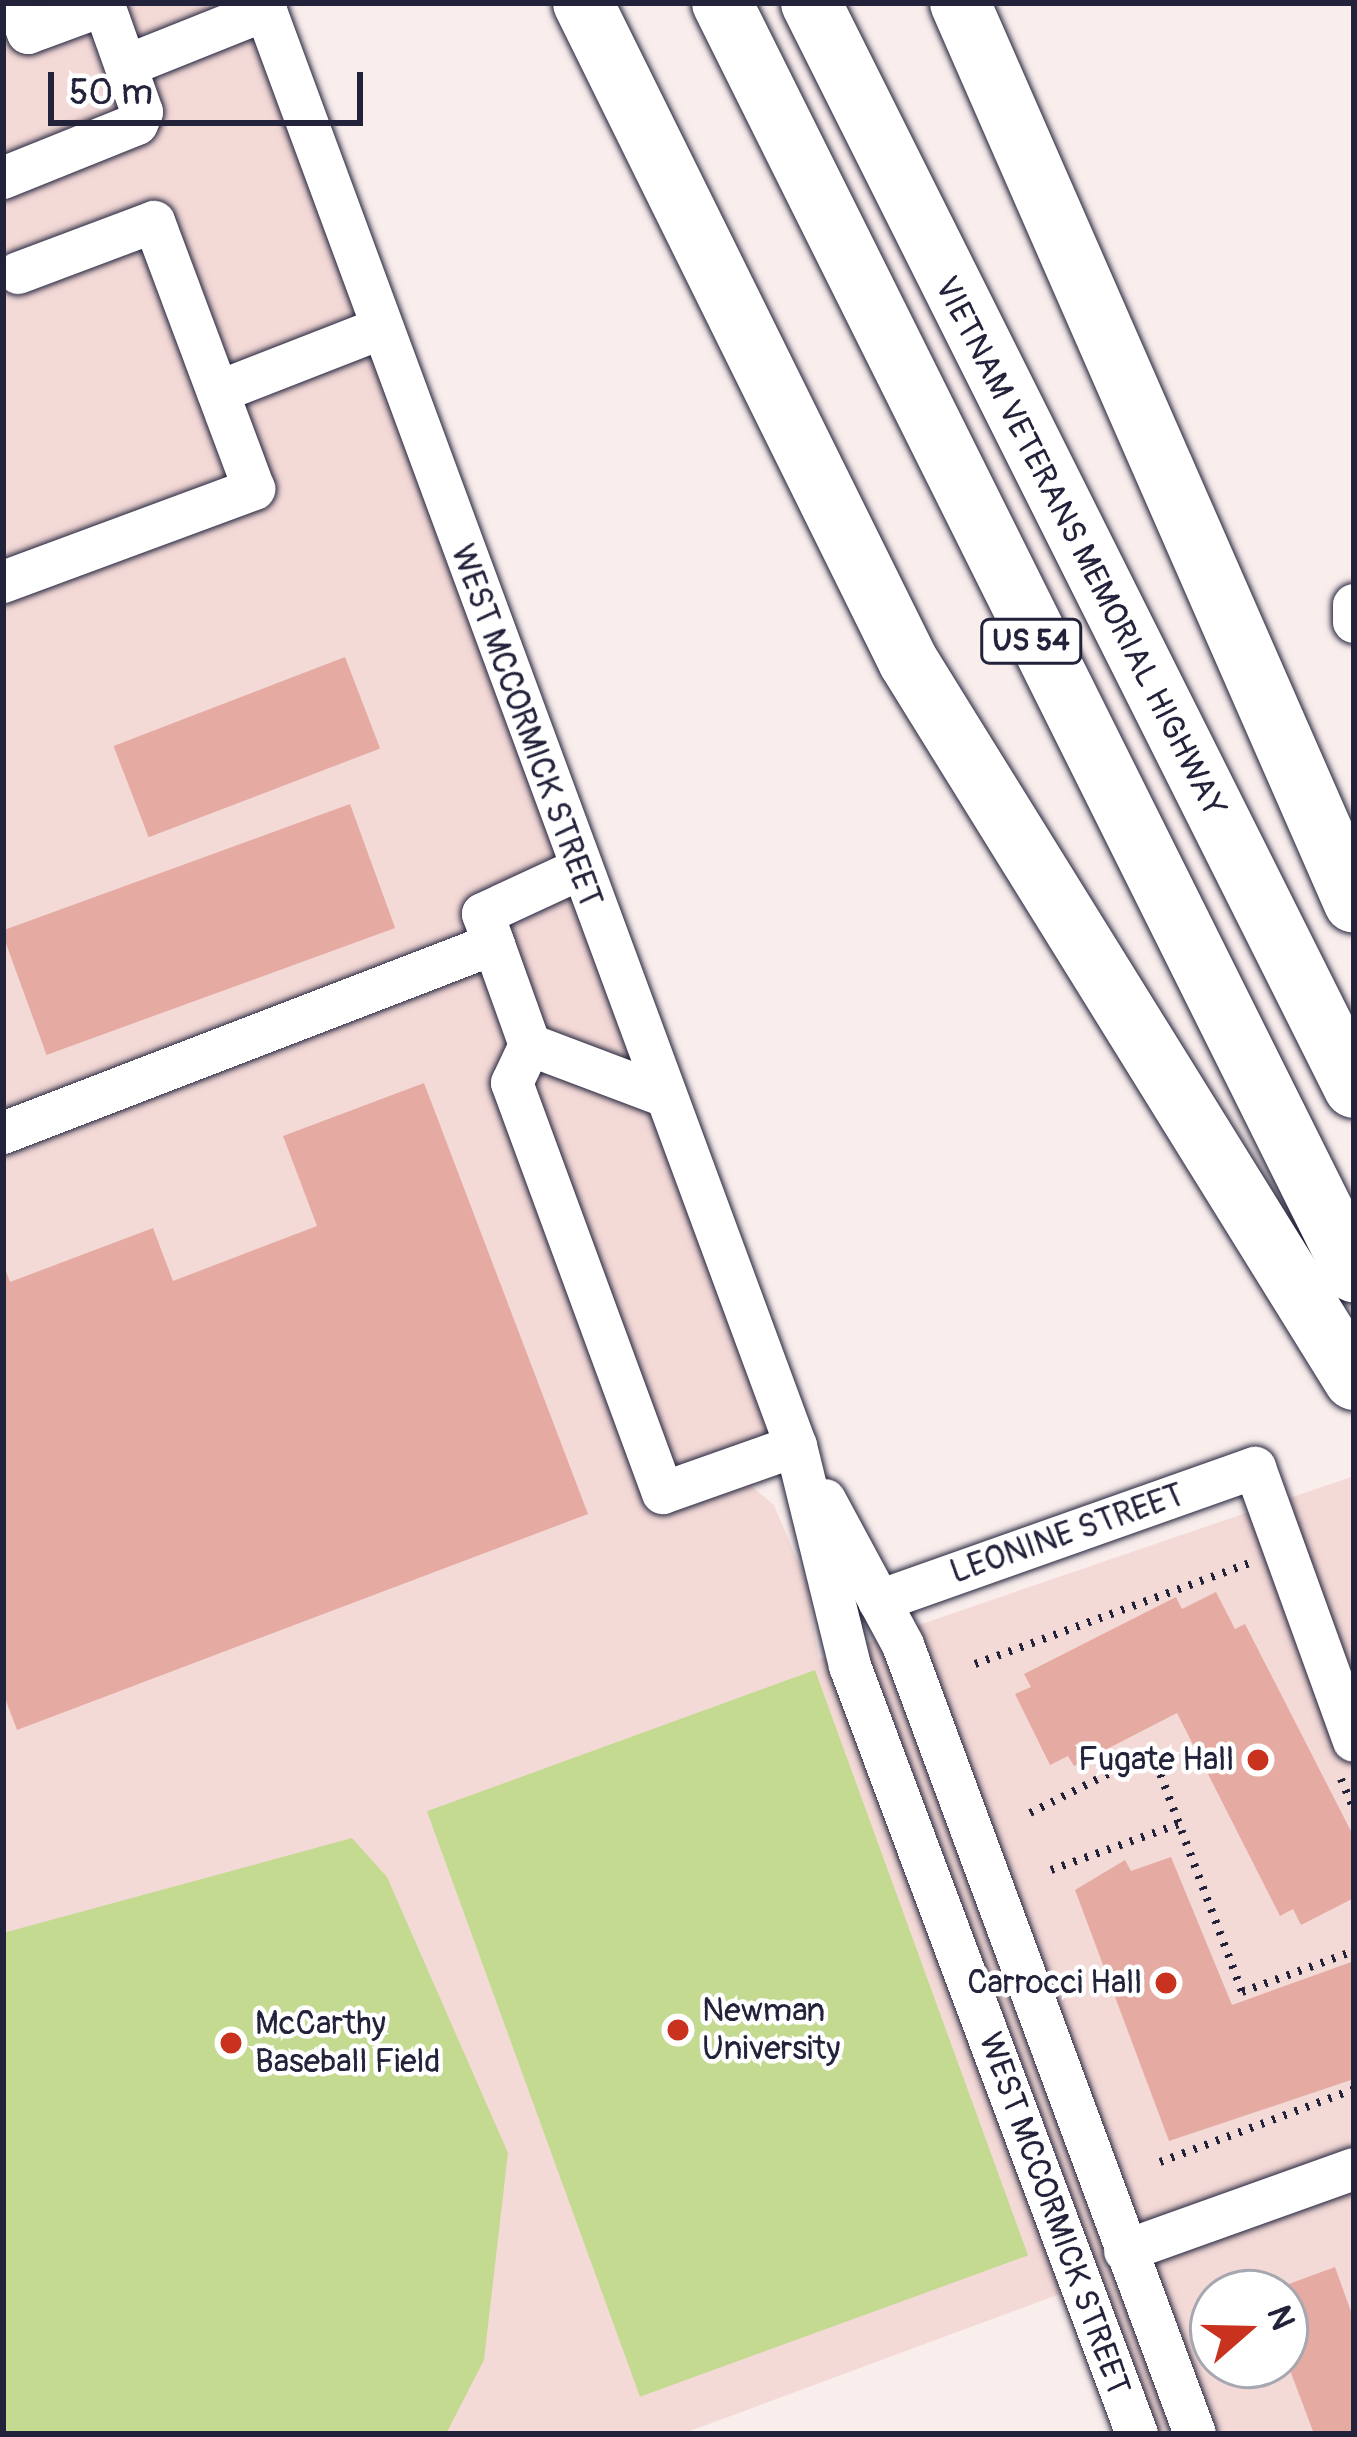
<!DOCTYPE html>
<style>
body{margin:0}
#map{position:relative;width:1357px;height:2437px;overflow:hidden;background:#faeeed;font-family:Pangolin,sans-serif}
div>[style]{position:absolute}
[style*='--x']{left:calc(var(--x)*1px);top:calc(var(--y)*1px);width:calc(var(--w)*1px);rotate:calc(var(--a)*1deg)}
.built>*{inset:0;background:#f4dad7}
.green>*{inset:0;background:#c4da90;transform-origin:0 0}
.building>*{inset:0;background:#e5aba3;transform-origin:0 0}
.path>*{height:8px;margin-top:-4px;transform-origin:0;background:repeating-linear-gradient(90deg,#22223b 0 3px,transparent 0 12px)}
.roads{filter:drop-shadow(0 0 3px #22223b) drop-shadow(0 0 3px #22223b)}
.minor>*{height:42px;margin:-21px;padding:0 21px;transform-origin:21px;border-radius:21px;background:#fff}
.highway>*{height:60px;margin:-30px;padding:0 30px;transform-origin:30px;border-radius:30px;background:#fff}
.dots>*{width:33px;height:33px;translate:-50% -50%;box-sizing:border-box;border:6px solid #fff;border-radius:50%}
span{translate:-50% -50%;white-space:nowrap;text-align:center;line-height:1.15;-webkit-text-stroke:9px #fff;paint-order:stroke}
.shield-label span{padding:3px 9px;background:#fff;border:3px solid;border-radius:9px;-webkit-text-stroke-width:0}
.shield-label{font-size:30px;color:#22223b;font-weight:700}
.street-label{font-size:33px;color:#22223b}
.poi-label{font-size:33px;color:#22223b}
.right{translate:-100% -50%;text-align:right}
.left{translate:0 -50%;text-align:left}
.frame{position:absolute;inset:0;border:6px solid #22223b;pointer-events:none}
.north{position:absolute;left:1189px;top:2269px;width:120px;height:120px;box-sizing:border-box;background:#fff;border:3px solid #a7a7b1;border-radius:50%;rotate:70deg;font-size:33px;font-weight:700;line-height:48px;text-align:center;color:#22223b}
.north::after{content:'';display:block;margin:auto;width:42px;height:54px;background:#c8321e;clip-path:polygon(50% 0,100% 100%,50% 72%,0 100%)}
.scale{position:absolute;left:48px;top:72px;width:315px;height:54px;box-sizing:border-box;border:6px solid #22223b;border-top:0;padding-left:15px;font-size:36px;line-height:42px;white-space:nowrap;color:#22223b;-webkit-text-stroke:9px #fff;paint-order:stroke}
</style>
<div id="map">
<div class="built">
<div style="clip-path:polygon(evenodd,3px 3px,262px 3px,796px 1446px,751px 1486px,774px 1505px,806px 1581px,819px 1659px,1354px 1476px,1354px 2434px,1115px 2434px,1060px 2294px,682px 2434px,3px 2434px,3px 3px,1213px 2293px,1285px 2293px,1285px 2365px,1213px 2365px,1213px 2293px)"></div>
</div>
<div class="green">
<div style="left:815px;top:1670px;width:623px;height:413px;rotate:70deg"></div>
<div style="clip-path:polygon(352px 1838px,387px 1877px,508px 2153px,484px 2360px,446px 2434px,3px 2434px,3px 1933px)"></div>
</div>
<div class="building">
<div style="left:345px;top:657px;width:98px;height:248px;rotate:69deg"></div>
<div style="left:350px;top:804px;width:132px;height:371px;rotate:70deg"></div>
<div style="clip-path:polygon(424px 1083px,588px 1514px,17px 1730px,3px 1693px,3px 1263px,10px 1282px,153px 1228px,173px 1281px,317px 1226px,283px 1136px)"></div>
<div style="clip-path:polygon(1216px 1592px,1235px 1629px,1245px 1624px,1354px 1837px,1354px 1898px,1301px 1925px,1293px 1909px,1280px 1916px,1177px 1713px,1074px 1766px,1068px 1756px,1050px 1765px,1015px 1694px,1031px 1687px,1024px 1674px,1176px 1597px,1182px 1609px)"></div>
<div style="clip-path:polygon(1171px 1857px,1232px 2005px,1354px 1961px,1354px 2079px,1169px 2141px,1075px 1890px,1125px 1860px,1131px 1871px)"></div>
<div style="clip-path:polygon(1335px 2267px,1354px 2320px,1354px 2434px,1314px 2434px,1285px 2357px,1285px 2293px,1267px 2292px)"></div>
</div>
<div class="path">
<div style="--x:975;--y:1664;--w:292;--a:-20.2"></div>
<div style="--x:1341;--y:1779;--w:34;--a:67"></div>
<div style="--x:1030;--y:1813;--w:136;--a:-26.6"></div>
<div style="--x:1152;--y:1752;--w:256;--a:69.4"></div>
<div style="--x:1242;--y:1992;--w:119;--a:-20.1"></div>
<div style="--x:1051;--y:1870;--w:136;--a:-19.8"></div>
<div style="--x:1160;--y:2162;--w:207;--a:-20.6"></div>
</div>
<div class="roads">
<div class="minor">
<div style="--x:263;--y:3;--w:1538;--a:69.73"></div>
<div style="--x:796;--y:1446;--w:227;--a:76.2"></div>
<div style="--x:850;--y:1666;--w:820;--a:69.51"></div>
<div style="--x:126;--y:66;--w:151;--a:-21.8"></div>
<div style="--x:3;--y:178;--w:144;--a:-21.9"></div>
<div style="--x:137;--y:124;--w:13;--a:-67"></div>
<div style="--x:142;--y:112;--w:114;--a:-109.6"></div>
<div style="--x:104;--y:5;--w:81;--a:159.8"></div>
<div style="--x:28;--y:33;--w:32;--a:-112"></div>
<div style="--x:218;--y:392;--w:174;--a:-21.3"></div>
<div style="--x:3;--y:582;--w:268;--a:-20.3"></div>
<div style="--x:254;--y:489;--w:285;--a:-110.5"></div>
<div style="--x:154;--y:222;--w:145;--a:159.4"></div>
<div style="--x:1354;--y:605;--w:17;--a:90"></div>
<div style="--x:580;--y:869;--w:107;--a:155.1"></div>
<div style="--x:483;--y:914;--w:139;--a:70.3"></div>
<div style="--x:530;--y:1045;--w:144;--a:20.7"></div>
<div style="--x:530;--y:1045;--w:42;--a:115.3"></div>
<div style="--x:512;--y:1083;--w:437;--a:69.8"></div>
<div style="--x:663;--y:1493;--w:141;--a:-19.5"></div>
<div style="--x:3;--y:1133;--w:526;--a:-21.05"></div>
<div style="--x:825;--y:1500;--w:165;--a:61.7"></div>
<div style="--x:903;--y:1645;--w:841;--a:69.69"></div>
<div style="--x:879;--y:1601;--w:399;--a:-19.5"></div>
<div style="--x:1255;--y:1468;--w:290;--a:70.1"></div>
<div style="--x:1125;--y:2251;--w:243;--a:-19.7"></div>
</div>
<div class="highway">
<div style="--x:583;--y:3;--w:734;--a:63.71"></div>
<div style="--x:908;--y:661;--w:846;--a:58.19"></div>
<div style="--x:722;--y:3;--w:1418;--a:63.53"></div>
<div style="--x:811;--y:3;--w:1213;--a:63.41"></div>
<div style="--x:960;--y:3;--w:982;--a:66.36"></div>
</div>
</div>
<div class="dots">
<div style="left:1258px;top:1760px;background:#c8321e"></div>
<div style="left:1166px;top:1983px;background:#c8321e"></div>
<div style="left:678px;top:2030px;background:#c8321e"></div>
<div style="left:231px;top:2043px;background:#c8321e"></div>
</div>
<div class="shield-label">
<span style="left:1031px;top:641px">US 54</span>
</div>
<div class="street-label">
<span style="left:1080px;top:547px;rotate:63deg">VIETNAM VETERANS MEMORIAL HIGHWAY</span>
<span style="left:526px;top:726px;rotate:70deg">WEST MCCORMICK STREET</span>
<span style="left:1067px;top:1534px;rotate:-19deg">LEONINE STREET</span>
<span style="left:1054px;top:2214px;rotate:70deg">WEST MCCORMICK STREET</span>
</div>
<div class="poi-label">
<span class="right" style="left:1234px;top:1760px">Fugate Hall</span>
<span class="right" style="left:1142px;top:1983px">Carrocci Hall</span>
<span class="left" style="left:702px;top:2030px">Newman<br>University</span>
<span class="left" style="left:255px;top:2043px">McCarthy<br>Baseball Field</span>
</div>
<div class="frame"></div>
<div class="north">N</div>
<div class="scale">50 m</div>
</div>
